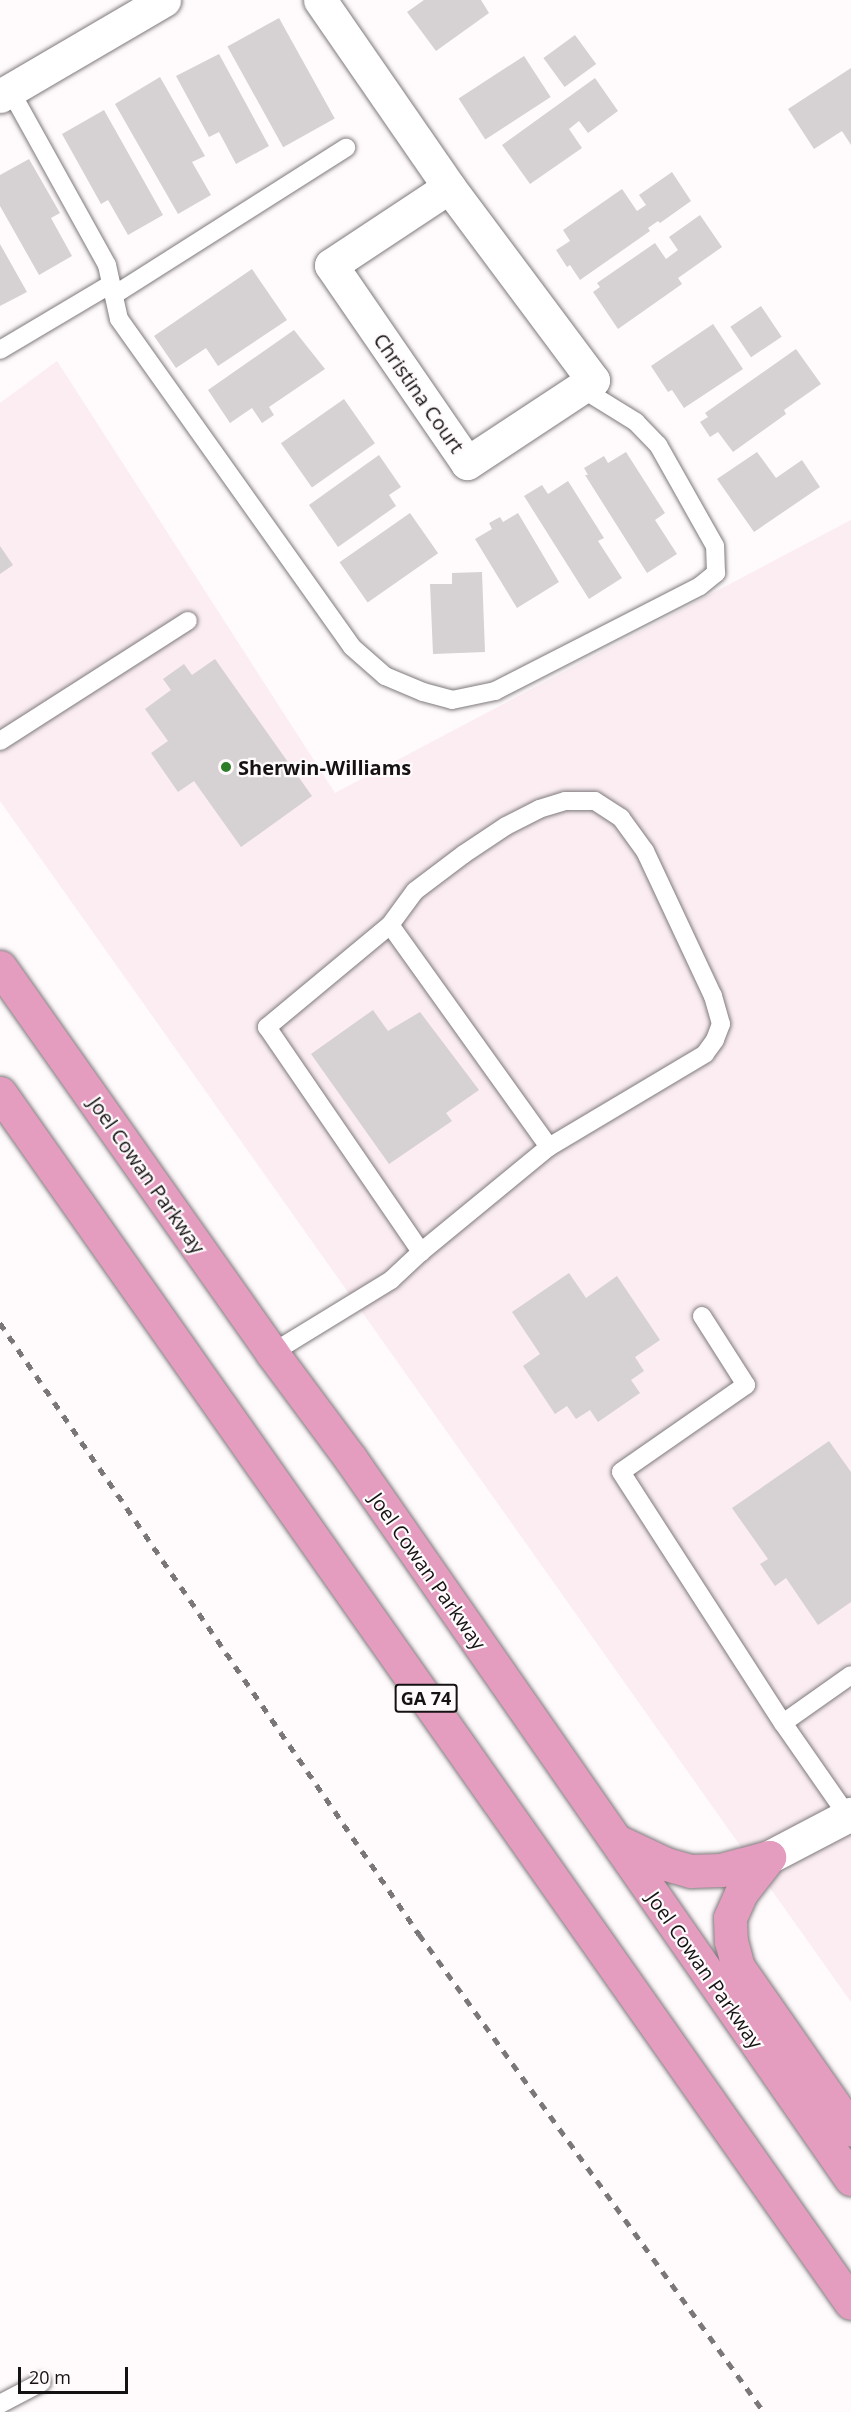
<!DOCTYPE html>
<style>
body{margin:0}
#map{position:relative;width:851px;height:2412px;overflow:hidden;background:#fffafc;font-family:"Open Sans",sans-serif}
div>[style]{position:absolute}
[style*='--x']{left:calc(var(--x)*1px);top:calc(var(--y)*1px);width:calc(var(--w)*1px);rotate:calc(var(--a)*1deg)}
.built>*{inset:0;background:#fbedf2}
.building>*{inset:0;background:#d6d1d3;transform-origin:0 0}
.roads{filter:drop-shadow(0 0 2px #7f7a7c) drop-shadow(0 0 2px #7f7a7c)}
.lane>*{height:18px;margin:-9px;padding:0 9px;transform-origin:9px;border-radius:9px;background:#fff}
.street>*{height:33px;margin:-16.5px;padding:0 16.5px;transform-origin:16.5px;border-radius:16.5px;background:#fff}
.primary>*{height:33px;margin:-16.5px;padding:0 16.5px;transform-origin:16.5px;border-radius:16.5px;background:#e49dbf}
.rail>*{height:4.5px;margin-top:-2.25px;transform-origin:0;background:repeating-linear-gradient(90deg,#7a7778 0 8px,transparent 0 16px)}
.dots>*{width:16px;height:16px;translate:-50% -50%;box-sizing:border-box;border:3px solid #fffafc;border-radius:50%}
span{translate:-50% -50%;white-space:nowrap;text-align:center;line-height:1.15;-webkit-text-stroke:4.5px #fffafc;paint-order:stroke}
.shield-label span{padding:2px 4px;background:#fffafc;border:2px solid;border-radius:4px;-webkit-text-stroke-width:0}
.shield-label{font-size:18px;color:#141212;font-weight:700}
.street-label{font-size:20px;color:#141212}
.poi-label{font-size:20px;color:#141212;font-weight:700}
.left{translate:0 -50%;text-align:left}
.scale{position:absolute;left:18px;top:2367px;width:110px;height:27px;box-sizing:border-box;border:3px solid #141212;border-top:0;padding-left:8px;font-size:18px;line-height:21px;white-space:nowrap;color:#141212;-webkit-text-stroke:4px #fffafc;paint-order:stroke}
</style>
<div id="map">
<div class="built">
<div style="clip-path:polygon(57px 361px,335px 793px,851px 520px,851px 2002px,0 801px,0 403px)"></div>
</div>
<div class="building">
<div style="clip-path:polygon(424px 0,481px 0,489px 13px,436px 51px,407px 12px)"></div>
<div style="left:279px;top:18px;width:115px;height:59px;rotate:61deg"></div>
<div style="left:575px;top:35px;width:36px;height:39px;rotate:54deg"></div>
<div style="clip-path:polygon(219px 54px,269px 146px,236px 164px,219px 132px,209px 137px,176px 76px)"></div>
<div style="left:524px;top:56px;width:49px;height:78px;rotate:57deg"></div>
<div style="clip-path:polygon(851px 68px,851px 145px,842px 131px,814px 149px,788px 109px)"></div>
<div style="clip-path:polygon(160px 77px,205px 156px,192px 162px,211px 195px,178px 214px,115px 104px)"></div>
<div style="clip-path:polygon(595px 78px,618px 111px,588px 133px,579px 121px,569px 129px,582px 148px,530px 184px,502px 145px)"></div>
<div style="clip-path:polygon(104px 110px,163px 215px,128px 235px,108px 200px,101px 204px,62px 134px)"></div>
<div style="clip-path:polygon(29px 159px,60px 213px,51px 218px,72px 256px,39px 275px,0 206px,0 175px)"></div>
<div style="clip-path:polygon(672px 172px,691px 201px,660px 223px,658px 221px,648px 228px,650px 231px,580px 280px,570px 265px,567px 267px,556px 250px,570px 241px,563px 230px,622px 189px,637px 211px,646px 205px,639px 195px)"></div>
<div style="clip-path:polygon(700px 215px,722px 247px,678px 278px,682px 284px,618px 329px,593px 292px,600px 287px,597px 283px,655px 243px,666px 259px,678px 250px,669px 237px)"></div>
<div style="clip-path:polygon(0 244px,27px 292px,0 306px)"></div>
<div style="clip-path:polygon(252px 269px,287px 320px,218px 366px,206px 348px,176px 368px,154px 336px)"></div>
<div style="left:761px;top:306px;width:37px;height:37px;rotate:56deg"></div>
<div style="clip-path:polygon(713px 324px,743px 369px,684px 408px,672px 390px,668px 392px,651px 366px)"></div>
<div style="clip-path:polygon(294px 330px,325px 369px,269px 407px,274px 415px,262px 423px,252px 408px,230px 423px,208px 390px)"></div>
<div style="clip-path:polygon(796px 349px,821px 384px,784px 410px,786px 414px,733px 452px,718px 432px,710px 437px,700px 422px,708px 417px,705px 413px)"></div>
<div style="left:344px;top:399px;width:54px;height:77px;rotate:55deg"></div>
<div style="clip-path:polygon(626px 452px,665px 513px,655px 520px,677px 554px,647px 573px,585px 475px,588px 475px,584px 468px,604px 456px,608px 463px)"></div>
<div style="clip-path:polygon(757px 452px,776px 478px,802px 460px,820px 487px,754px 532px,717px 479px)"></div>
<div style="clip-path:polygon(379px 455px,401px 487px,389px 495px,396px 506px,338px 547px,309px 505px)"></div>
<div style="clip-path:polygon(568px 481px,604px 538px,598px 541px,622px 578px,589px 599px,524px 496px,542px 485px,548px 494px)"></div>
<div style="left:410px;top:513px;width:49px;height:86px;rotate:55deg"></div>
<div style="clip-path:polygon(518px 513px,559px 582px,517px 608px,475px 539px,492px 529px,489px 523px,500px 517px,503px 522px)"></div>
<div style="clip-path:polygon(0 546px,13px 565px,0 574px)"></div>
<div style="clip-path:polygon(482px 572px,485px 652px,433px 654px,430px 584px,452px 584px,452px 573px)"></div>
<div style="clip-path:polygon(215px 659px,312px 796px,241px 847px,194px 781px,178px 792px,151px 753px,168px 741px,145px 709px,171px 690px,163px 679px,184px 664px,192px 675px)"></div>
<div style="clip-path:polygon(373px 1010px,388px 1031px,420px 1012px,479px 1090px,446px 1113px,452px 1121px,389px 1164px,311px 1054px)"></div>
<div style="clip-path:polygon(569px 1273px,586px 1298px,617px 1276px,660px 1340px,635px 1357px,644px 1371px,631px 1380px,640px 1393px,598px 1422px,590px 1410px,576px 1419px,567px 1406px,555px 1414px,523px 1366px,540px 1354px,512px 1312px)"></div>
<div style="clip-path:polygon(829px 1441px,851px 1472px,851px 1602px,818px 1625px,786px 1578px,775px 1586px,760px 1564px,768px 1559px,732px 1508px)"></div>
</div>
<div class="roads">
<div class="lane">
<div style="--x:10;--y:90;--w:200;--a:61"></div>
<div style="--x:107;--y:265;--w:55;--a:77.5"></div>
<div style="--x:119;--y:319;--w:402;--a:54.6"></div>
<div style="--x:352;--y:647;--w:44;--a:41.3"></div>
<div style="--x:385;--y:676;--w:41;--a:22.8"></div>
<div style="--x:423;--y:692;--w:30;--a:15"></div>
<div style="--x:452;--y:700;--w:44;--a:-11.8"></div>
<div style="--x:495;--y:691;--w:230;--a:-27.1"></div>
<div style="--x:700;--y:586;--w:21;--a:-39"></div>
<div style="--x:716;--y:573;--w:27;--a:-92"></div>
<div style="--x:715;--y:546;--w:116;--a:-119.4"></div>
<div style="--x:658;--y:445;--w:32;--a:-134"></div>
<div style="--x:636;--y:422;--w:65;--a:-148.3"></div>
<div style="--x:114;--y:295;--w:275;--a:-32.4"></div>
<div style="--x:0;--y:350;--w:129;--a:-30.7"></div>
<div style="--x:0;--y:741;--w:223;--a:-32.6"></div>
<div style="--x:390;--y:925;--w:42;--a:-53.7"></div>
<div style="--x:415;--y:891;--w:61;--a:-37.1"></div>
<div style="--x:464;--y:854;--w:50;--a:-33.7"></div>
<div style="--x:506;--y:826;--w:37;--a:-27"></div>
<div style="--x:539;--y:809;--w:27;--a:-17"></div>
<div style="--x:565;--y:801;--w:30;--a:0"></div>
<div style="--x:595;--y:801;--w:31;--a:33"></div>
<div style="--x:621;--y:818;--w:41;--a:54"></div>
<div style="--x:645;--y:851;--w:160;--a:64.9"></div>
<div style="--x:713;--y:996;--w:29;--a:74"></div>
<div style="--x:721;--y:1024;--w:17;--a:111"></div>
<div style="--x:715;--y:1040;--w:17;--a:126"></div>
<div style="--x:705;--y:1054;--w:182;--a:149.2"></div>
<div style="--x:702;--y:1316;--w:82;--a:57.5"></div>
<div style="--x:746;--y:1385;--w:152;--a:145.2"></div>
<div style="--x:621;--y:1472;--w:299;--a:57.2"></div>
<div style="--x:783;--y:1723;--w:119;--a:55.2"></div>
<div style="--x:272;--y:1353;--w:140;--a:-31.5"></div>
<div style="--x:391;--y:1280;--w:41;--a:-43"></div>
<div style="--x:421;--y:1252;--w:166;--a:-39.4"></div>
<div style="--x:549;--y:1147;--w:273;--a:-125.6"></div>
<div style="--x:390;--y:925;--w:160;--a:140.3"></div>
<div style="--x:267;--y:1027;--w:273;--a:55.6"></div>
<div style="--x:783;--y:1723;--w:83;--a:-35.2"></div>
<div style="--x:0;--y:2404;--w:47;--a:-27.6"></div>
</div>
<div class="street">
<div style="--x:320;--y:0;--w:227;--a:55.4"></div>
<div style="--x:0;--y:96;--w:190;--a:-30.3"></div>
<div style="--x:449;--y:187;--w:241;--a:53.3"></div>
<div style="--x:593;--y:380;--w:151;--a:146.6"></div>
<div style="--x:467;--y:463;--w:240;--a:-124.5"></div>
<div style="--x:331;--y:265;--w:141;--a:-33.5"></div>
<div style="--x:769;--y:1857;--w:93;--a:-27.7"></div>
</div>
<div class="primary">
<div style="--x:0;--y:967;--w:472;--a:54.8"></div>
<div style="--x:272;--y:1353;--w:131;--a:53.4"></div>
<div style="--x:350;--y:1458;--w:878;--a:55.21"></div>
<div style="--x:0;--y:1093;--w:1479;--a:54.88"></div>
<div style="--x:617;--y:1841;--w:54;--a:25.1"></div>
<div style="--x:666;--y:1864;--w:26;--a:16"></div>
<div style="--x:691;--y:1871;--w:30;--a:-2"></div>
<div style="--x:721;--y:1870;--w:50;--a:-15.2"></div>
<div style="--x:769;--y:1857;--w:46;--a:127.9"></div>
<div style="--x:741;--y:1893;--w:27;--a:114"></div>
<div style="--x:730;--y:1918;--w:23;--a:88"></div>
<div style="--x:731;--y:1941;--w:27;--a:75"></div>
<div style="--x:738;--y:1967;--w:198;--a:55.1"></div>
</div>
</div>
<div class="rail">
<div style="--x:0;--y:1323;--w:741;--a:55.56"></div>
<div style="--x:419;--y:1934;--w:589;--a:54.18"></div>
</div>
<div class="dots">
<div style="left:226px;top:767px;background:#2b7d28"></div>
</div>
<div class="shield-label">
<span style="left:426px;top:1698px">GA 74</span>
</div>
<div class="street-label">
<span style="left:419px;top:393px;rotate:55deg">Christina Court</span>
<span style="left:147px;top:1175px;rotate:55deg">Joel Cowan Parkway</span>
<span style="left:428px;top:1571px;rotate:55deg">Joel Cowan Parkway</span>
<span style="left:705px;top:1970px;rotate:55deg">Joel Cowan Parkway</span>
</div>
<div class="poi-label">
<span class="left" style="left:238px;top:767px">Sherwin-Williams</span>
</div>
<div class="scale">20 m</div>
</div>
